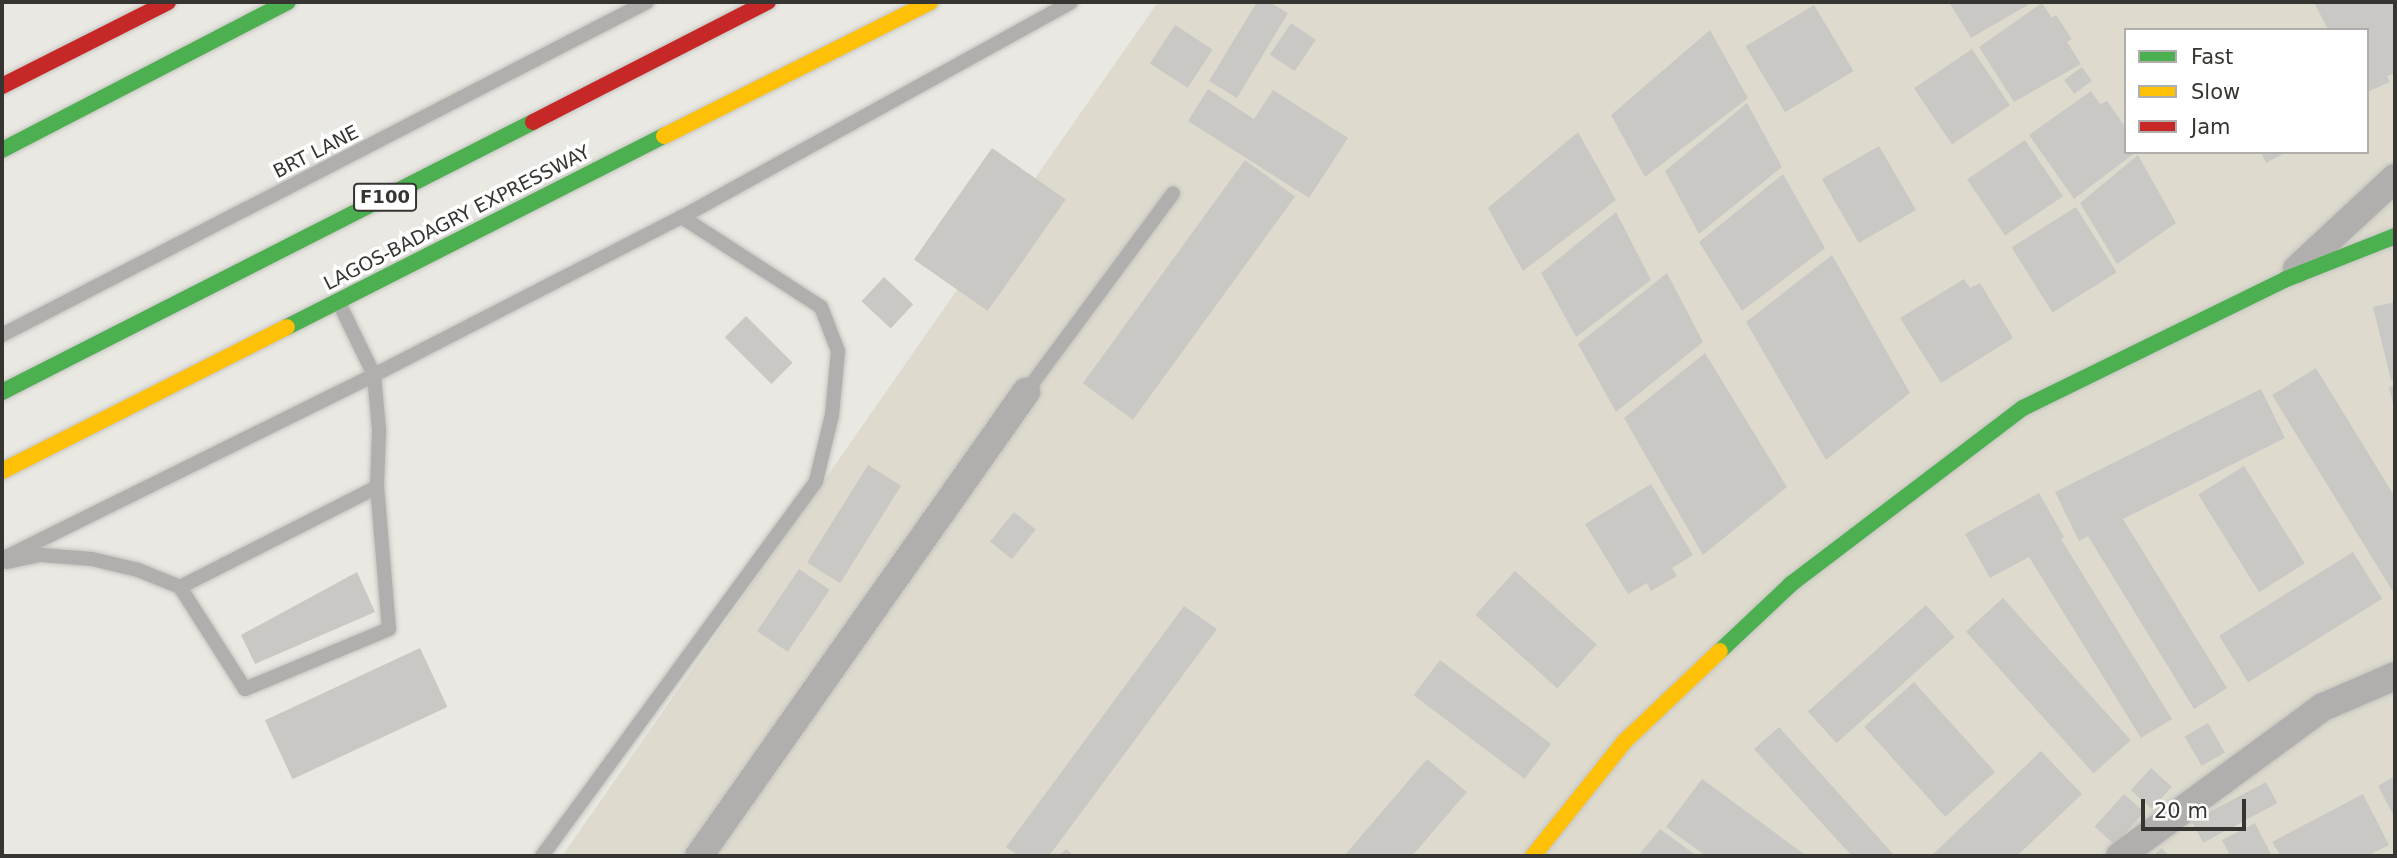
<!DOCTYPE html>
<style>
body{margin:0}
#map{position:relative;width:2397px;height:858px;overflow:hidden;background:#e9e8e2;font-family:"DejaVu Sans",sans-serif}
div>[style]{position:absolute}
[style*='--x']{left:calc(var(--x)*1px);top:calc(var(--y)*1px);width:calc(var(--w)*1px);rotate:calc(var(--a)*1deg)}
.built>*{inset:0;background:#dedbce}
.building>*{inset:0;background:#c9c8c4;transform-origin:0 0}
.roads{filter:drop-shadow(0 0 2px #c4c3bf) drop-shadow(0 0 2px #c4c3bf)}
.lane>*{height:14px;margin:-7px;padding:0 7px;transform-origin:7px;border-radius:7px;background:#b0afae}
.street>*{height:28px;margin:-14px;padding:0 14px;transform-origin:14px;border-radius:14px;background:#b0afae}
.fast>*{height:16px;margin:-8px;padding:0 8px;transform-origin:8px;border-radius:8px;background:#4caf50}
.slow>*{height:16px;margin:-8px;padding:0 8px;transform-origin:8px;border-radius:8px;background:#ffc107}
.jam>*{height:16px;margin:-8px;padding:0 8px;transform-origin:8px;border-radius:8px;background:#c62828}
span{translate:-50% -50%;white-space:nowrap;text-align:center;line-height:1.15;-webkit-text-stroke:7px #fff;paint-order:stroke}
.shield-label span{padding:2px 5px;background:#fff;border:2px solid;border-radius:5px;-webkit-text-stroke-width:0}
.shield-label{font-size:18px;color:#363531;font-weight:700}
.street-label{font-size:19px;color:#363531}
.frame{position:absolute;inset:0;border:4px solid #363531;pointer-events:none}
.legend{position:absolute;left:2124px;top:28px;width:245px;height:126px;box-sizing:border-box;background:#fff;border:2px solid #afaead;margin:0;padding:9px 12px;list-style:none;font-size:21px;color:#363531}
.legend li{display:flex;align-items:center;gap:14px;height:35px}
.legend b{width:35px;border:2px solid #afaead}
.scale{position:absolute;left:2141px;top:799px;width:105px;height:32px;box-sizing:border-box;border:4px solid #363531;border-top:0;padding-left:9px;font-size:21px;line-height:24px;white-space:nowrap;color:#363531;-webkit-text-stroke:5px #fff;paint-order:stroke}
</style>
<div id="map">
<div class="built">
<div style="clip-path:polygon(evenodd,1158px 2px,2395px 2px,2395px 856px,562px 856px,1158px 2px,2126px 30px,2367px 30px,2367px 152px,2126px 152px,2126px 30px)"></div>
</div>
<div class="building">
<div style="clip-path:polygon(1257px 2px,1269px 2px,1288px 13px,1237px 98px,1209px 81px)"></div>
<div style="clip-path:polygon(1949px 2px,2033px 2px,1971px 38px)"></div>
<div style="clip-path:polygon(2324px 2px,2395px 2px,2395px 73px,2387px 76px,2390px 82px,2367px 92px,2367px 30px,2328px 30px,2315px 4px)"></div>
<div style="clip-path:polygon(2042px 3px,2052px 18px,2056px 15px,2072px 39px,2067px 42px,2081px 64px,2014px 102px,1979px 47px)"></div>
<div style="left:1814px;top:5px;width:77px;height:80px;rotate:59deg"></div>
<div style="left:1291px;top:23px;width:30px;height:38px;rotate:34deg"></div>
<div style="left:1175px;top:25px;width:45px;height:46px;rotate:33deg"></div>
<div style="clip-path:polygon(1710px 30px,1748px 98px,1645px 177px,1611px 115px)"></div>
<div style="left:1972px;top:49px;width:68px;height:70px;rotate:56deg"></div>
<div style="left:2082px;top:67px;width:17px;height:22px;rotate:54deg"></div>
<div style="clip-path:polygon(1208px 89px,1254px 119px,1273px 90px,1348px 138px,1309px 198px,1188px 121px)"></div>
<div style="clip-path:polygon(2091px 91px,2100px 104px,2107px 101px,2126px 128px,2126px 152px,2136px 152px,2074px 199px,2029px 135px)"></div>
<div style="clip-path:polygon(1747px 103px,1782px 167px,1699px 234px,1665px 171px)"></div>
<div style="clip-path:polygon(1578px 132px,1616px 200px,1523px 271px,1488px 208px)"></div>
<div style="left:2025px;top:140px;width:68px;height:70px;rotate:56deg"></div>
<div style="left:1879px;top:146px;width:74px;height:66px;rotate:60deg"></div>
<div style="left:992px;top:148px;width:90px;height:136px;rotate:35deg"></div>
<div style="clip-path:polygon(2261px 152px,2287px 152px,2266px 163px)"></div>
<div style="clip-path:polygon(2138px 155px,2176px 223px,2117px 264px,2080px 203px)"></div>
<div style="left:1245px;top:160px;width:62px;height:276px;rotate:36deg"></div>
<div style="clip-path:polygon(1783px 174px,1825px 248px,1742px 311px,1699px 242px)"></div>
<div style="left:2076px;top:207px;width:77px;height:76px;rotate:58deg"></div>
<div style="clip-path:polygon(1616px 212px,1651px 280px,1576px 337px,1541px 273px)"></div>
<div style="clip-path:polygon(1832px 255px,1910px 393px,1826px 460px,1746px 322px)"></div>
<div style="clip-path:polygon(1667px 273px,1703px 342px,1616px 412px,1578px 344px)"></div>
<div style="left:884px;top:277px;width:40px;height:33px;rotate:43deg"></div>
<div style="clip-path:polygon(1964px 279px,1970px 288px,1980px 283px,2013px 338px,1941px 383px,1900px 318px)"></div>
<div style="clip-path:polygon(2395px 302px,2395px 379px,2391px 380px,2373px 307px)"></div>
<div style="left:746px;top:316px;width:66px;height:30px;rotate:45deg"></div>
<div style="clip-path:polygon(1705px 353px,1787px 487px,1703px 555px,1624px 418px)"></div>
<div style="clip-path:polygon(2316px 368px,2395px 497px,2395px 595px,2272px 395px)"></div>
<div style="clip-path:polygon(2395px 386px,2395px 408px,2394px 408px,2389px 387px)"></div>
<div style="clip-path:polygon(2261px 389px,2285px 438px,2123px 519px,2227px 688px,2194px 709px,2088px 536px,2079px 541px,2055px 492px)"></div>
<div style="left:868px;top:465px;width:39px;height:115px;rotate:32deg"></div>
<div style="left:2244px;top:466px;width:115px;height:54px;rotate:58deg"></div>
<div style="clip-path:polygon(1651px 484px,1693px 555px,1672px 568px,1677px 576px,1651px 591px,1647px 583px,1628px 594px,1585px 524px)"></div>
<div style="clip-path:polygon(2039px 493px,2064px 537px,2061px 539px,2172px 719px,2141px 738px,2029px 557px,1990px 578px,1965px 534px)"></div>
<div style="left:1014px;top:512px;width:28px;height:38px;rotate:39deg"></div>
<div style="left:2353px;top:552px;width:55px;height:158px;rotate:58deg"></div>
<div style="left:799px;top:569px;width:37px;height:75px;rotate:34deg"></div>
<div style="left:1515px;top:571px;width:110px;height:59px;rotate:42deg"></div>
<div style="clip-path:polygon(357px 572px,375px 612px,255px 664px,241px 635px)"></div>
<div style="left:2003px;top:598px;width:191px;height:50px;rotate:48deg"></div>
<div style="left:1926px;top:605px;width:43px;height:159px;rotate:48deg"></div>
<div style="clip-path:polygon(1184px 606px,1217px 629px,1049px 856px,1019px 856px,1006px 847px)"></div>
<div style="left:420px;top:648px;width:65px;height:171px;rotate:65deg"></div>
<div style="left:1440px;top:660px;width:139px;height:44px;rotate:37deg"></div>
<div style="left:1914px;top:682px;width:121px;height:67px;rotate:48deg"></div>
<div style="left:2208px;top:723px;width:34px;height:27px;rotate:60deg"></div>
<div style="clip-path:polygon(1779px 727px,1895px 856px,1852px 856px,1754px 749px)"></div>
<div style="clip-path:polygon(2041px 751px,2082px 794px,2017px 856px,1931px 856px)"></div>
<div style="clip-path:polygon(1427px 759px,1467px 792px,1412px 856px,1344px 856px)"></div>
<div style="left:2151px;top:768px;width:28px;height:30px;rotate:42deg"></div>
<div style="clip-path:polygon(2395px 776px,2395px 818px,2378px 786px)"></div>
<div style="clip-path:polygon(1702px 779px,1804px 854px,1706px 856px,1666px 827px)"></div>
<div style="left:2266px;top:782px;width:24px;height:84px;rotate:62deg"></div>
<div style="left:2124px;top:794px;width:27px;height:44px;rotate:42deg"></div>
<div style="clip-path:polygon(2363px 794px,2389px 845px,2367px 856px,2281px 856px,2272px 842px)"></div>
<div style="clip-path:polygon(2255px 823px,2272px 856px,2230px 856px,2222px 840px)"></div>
<div style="clip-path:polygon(1660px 829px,1697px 856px,1638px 856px)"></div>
<div style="clip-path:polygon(2162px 848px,2169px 856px,2152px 856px)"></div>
<div style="clip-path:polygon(1066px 849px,1074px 856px,1059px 856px)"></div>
</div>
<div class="roads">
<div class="lane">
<div style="--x:2;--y:335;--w:726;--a:-27.31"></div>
<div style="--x:1026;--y:392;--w:247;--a:-53.5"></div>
<div style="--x:2;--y:559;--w:415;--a:-26.3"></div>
<div style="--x:374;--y:375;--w:346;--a:-27.2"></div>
<div style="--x:682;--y:217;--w:444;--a:-28.9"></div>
<div style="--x:7;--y:562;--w:35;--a:-12"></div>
<div style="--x:41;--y:555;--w:51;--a:4.5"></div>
<div style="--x:92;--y:559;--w:47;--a:13.4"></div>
<div style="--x:138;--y:570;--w:45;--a:22"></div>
<div style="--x:180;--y:587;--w:121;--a:57.5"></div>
<div style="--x:245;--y:689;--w:156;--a:-22.6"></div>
<div style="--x:389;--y:629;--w:143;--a:-94.8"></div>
<div style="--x:377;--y:487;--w:57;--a:-88"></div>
<div style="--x:379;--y:430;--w:55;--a:-95.2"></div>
<div style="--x:374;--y:375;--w:82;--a:-115.9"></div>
<div style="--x:180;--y:587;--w:221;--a:-26.9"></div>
<div style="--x:542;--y:856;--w:464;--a:-53.8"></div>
<div style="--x:816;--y:481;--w:68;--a:-76.4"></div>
<div style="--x:832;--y:415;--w:64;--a:-84.6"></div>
<div style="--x:838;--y:351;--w:47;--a:-111.1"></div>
<div style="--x:821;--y:307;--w:166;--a:-147.1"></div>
</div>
<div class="street">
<div style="--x:2297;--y:269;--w:134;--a:-42.9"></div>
<div style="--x:699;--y:856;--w:568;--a:-54.83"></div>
<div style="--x:2120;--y:856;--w:252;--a:-36.3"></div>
<div style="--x:2323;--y:707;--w:78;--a:-23.3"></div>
</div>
<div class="fast">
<div style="--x:2;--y:150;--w:322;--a:-27.4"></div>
<div style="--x:287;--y:327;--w:423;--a:-26.9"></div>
<div style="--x:2;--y:392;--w:596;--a:-26.95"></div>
<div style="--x:1720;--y:651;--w:98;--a:-43.3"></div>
<div style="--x:1791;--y:584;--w:291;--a:-37.2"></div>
<div style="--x:2023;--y:408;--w:293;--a:-26.1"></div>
<div style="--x:2286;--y:279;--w:117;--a:-21.5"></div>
</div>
<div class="slow">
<div style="--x:664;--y:136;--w:298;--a:-26.7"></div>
<div style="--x:2;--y:471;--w:319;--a:-26.8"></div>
<div style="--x:1533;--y:856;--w:146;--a:-51.4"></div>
<div style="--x:1624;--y:742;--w:132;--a:-43.5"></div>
</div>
<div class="jam">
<div style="--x:2;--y:86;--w:186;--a:-26.8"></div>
<div style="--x:533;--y:122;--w:264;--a:-27.1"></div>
</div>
</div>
<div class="shield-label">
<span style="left:385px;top:197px">F100</span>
</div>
<div class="street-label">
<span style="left:316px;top:152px;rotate:-27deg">BRT LANE</span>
<span style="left:457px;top:218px;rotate:-27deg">LAGOS-BADAGRY EXPRESSWAY</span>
</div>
<div class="frame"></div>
<ul class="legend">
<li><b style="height:9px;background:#4caf50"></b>Fast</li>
<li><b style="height:9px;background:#ffc107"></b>Slow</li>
<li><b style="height:9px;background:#c62828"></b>Jam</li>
</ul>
<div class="scale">20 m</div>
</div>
